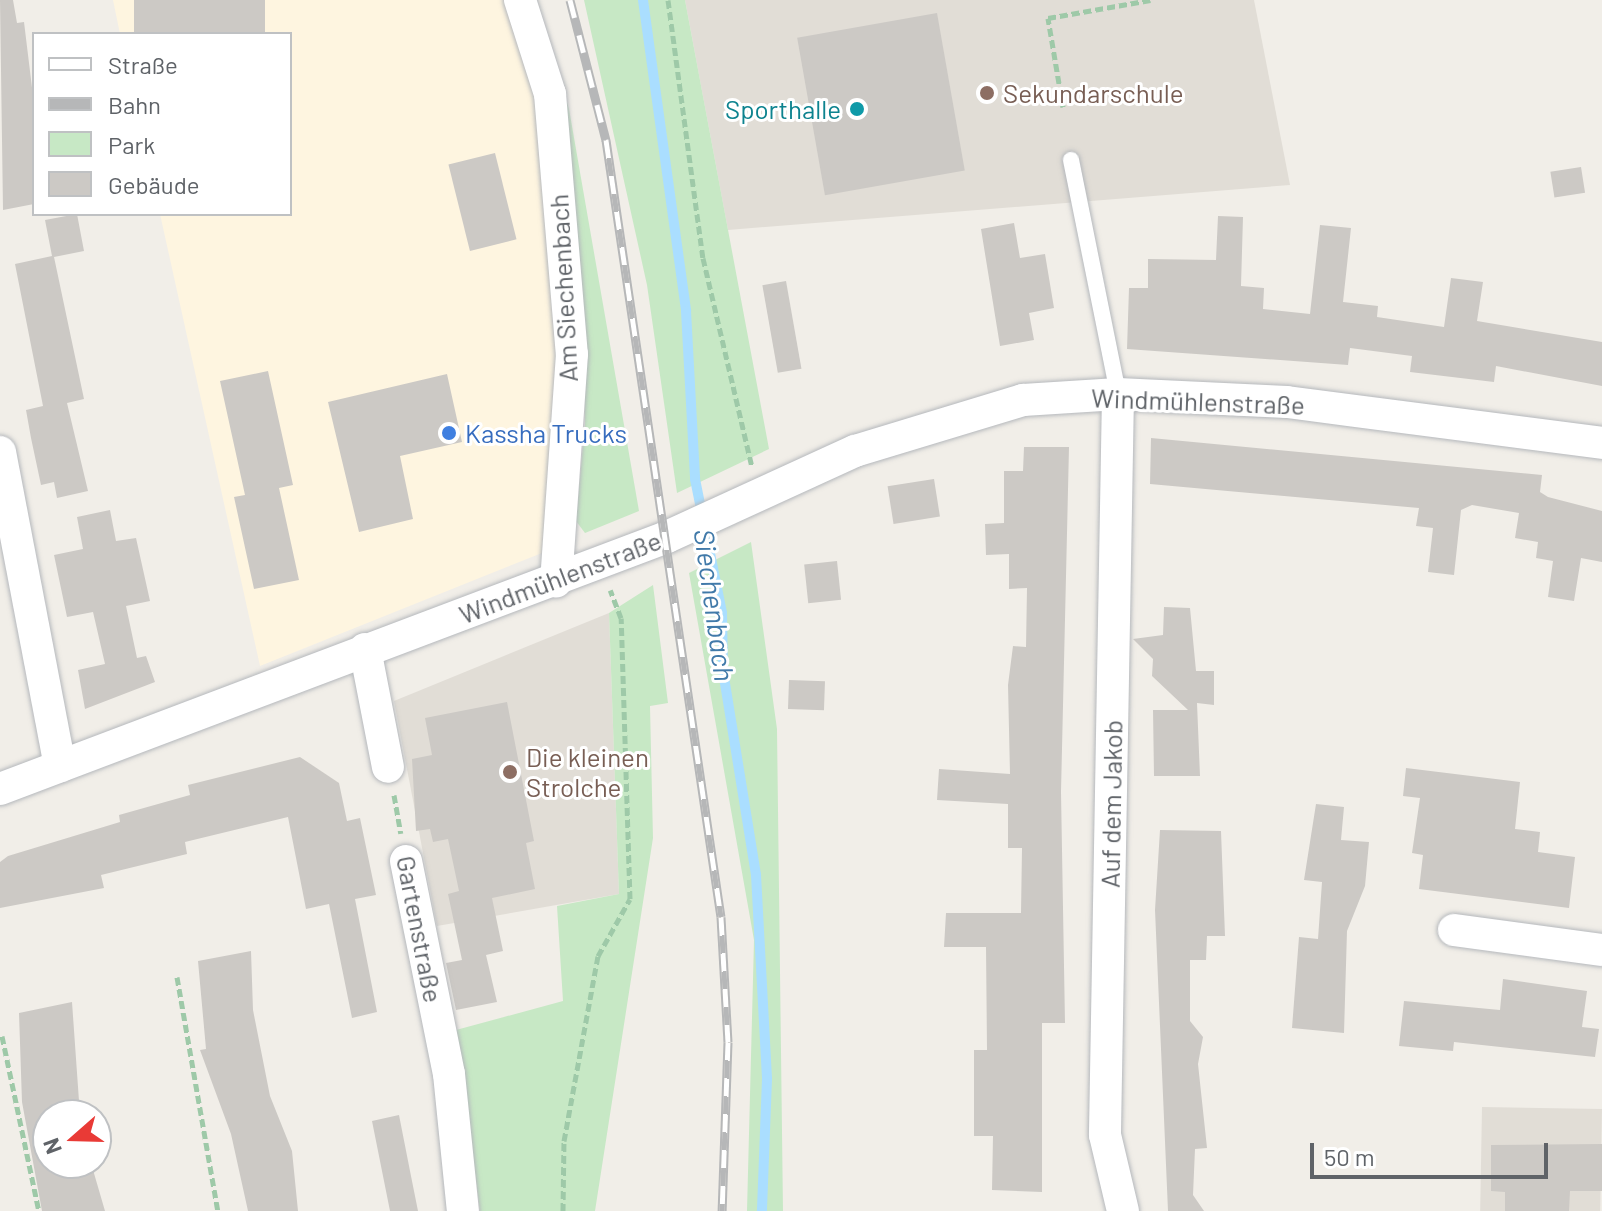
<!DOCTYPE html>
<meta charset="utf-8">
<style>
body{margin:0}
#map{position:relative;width:1602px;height:1211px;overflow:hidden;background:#f1eee8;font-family:Barlow,sans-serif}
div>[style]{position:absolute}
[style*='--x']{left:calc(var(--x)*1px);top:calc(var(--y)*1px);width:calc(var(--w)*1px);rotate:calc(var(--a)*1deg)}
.commercial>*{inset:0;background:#fef5e0}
.education>*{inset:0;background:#e1ddd6;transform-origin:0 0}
.green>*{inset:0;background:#c7e8c5}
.stream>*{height:10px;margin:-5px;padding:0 5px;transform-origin:5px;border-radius:5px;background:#aadeff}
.building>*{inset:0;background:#ccc9c5;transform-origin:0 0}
.path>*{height:5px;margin-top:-2.5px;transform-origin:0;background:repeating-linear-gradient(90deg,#9ec9a8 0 8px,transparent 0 12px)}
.roads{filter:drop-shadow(0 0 2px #b5b8bc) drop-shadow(0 0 2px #b5b8bc)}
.lane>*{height:16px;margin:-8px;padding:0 8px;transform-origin:8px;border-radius:8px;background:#fff}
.street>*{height:32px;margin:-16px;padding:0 16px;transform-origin:16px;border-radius:16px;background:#fff}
.rail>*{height:9px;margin-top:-4.5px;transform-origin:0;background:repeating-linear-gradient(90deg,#fff 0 18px,#b6b7b8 0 36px);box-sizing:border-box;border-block:2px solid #b6b7b8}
.dots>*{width:22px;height:22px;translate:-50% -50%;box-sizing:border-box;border:4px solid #fff;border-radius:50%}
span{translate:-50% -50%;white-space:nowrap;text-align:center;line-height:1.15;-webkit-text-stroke:6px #fff;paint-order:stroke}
.education-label{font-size:26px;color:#785e54}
.left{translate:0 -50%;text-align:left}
.culture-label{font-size:26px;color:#0d838f}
.right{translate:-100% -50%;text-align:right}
.street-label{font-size:26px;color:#5f6368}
.shop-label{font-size:26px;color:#366cbe}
.water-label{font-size:28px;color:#417aa9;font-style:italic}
.legend{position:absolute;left:32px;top:32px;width:260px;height:184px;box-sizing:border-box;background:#fff;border:2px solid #bfc1c3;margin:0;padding:10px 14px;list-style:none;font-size:24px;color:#5f6368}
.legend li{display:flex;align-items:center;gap:16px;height:40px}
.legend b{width:40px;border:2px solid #bfc1c3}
.north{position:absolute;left:32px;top:1099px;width:80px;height:80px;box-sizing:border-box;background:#fff;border:2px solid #bfc1c3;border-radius:50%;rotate:250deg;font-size:22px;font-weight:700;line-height:32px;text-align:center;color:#5f6368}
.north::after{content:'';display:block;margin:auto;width:28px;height:36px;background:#e93a36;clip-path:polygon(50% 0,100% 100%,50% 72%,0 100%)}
.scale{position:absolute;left:1310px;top:1143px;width:238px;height:36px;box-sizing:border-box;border:4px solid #5f6368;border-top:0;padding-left:10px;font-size:24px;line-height:28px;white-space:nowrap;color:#5f6368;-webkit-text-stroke:6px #fff;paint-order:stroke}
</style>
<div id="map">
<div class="commercial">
<div style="clip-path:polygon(113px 0,508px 0,537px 99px,564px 351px,542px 553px,260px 666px,160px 214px,290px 214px,290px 34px,120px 34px)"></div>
</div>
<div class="education">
<div style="clip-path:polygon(685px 0,1254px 0,1290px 185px,728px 230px)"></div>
<div style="clip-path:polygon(609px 613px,619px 894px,437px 926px,394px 701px)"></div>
<div style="left:1482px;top:1107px;width:120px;height:105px;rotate:1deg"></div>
</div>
<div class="green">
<div style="clip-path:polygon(534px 0,569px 109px,639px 511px,585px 533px,576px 521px,585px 424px,581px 270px)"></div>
<div style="clip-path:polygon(584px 0,685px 0,769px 449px,677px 493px,647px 285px)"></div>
<div style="clip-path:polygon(751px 542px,777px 729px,783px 1211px,747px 1211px,754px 940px,689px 573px)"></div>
<div style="clip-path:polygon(653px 585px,668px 703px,650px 706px,653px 838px,595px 1211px,480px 1211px,456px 1030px,563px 1001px,557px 906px,619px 894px,609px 613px)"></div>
</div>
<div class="stream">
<div style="--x:643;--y:0;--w:314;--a:82.1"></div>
<div style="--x:686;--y:311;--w:168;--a:86.9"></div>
<div style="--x:695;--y:479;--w:137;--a:78.6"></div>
<div style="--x:722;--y:613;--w:58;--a:89"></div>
<div style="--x:723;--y:671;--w:207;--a:80.8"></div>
<div style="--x:756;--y:875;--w:204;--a:86.9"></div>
<div style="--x:767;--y:1079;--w:132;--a:92.2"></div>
</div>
<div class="building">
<div style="clip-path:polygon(0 0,13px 0,17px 23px,24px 22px,34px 104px,34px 204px,3px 210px)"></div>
<div style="left:134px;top:0;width:131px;height:35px"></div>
<div style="left:937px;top:13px;width:160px;height:142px;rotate:80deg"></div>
<div style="left:495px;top:153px;width:89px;height:48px;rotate:76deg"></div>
<div style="left:1581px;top:167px;width:26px;height:31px;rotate:81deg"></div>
<div style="clip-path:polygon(77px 214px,84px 251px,54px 257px,84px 399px,67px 403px,88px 491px,57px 498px,54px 482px,41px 485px,31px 438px,26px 410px,43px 406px,15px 264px,52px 256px,45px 220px)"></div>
<div style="clip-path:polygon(1218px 216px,1243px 217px,1241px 286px,1264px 288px,1263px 309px,1310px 314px,1320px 225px,1351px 228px,1343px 302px,1378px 306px,1377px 317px,1444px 327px,1451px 278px,1483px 282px,1477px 321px,1602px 342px,1602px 386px,1496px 366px,1494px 382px,1410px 372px,1412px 356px,1350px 348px,1348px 365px,1127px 349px,1129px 288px,1148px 288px,1148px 259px,1216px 260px)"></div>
<div style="clip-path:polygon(1014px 223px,1020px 258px,1045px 254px,1054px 308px,1029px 313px,1034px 340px,1000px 346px,981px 229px)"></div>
<div style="left:786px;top:281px;width:89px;height:24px;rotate:80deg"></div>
<div style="clip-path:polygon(268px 371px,293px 485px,279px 488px,299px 580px,254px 589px,234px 497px,245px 495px,220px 381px)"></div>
<div style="clip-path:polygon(447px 374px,462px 442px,400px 456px,413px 519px,359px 532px,328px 402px)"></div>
<div style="clip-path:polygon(1151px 438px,1542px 475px,1540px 492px,1548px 497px,1602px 511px,1602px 562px,1581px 558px,1574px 601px,1548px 597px,1553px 561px,1536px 558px,1538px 542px,1515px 538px,1519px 513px,1472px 505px,1461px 510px,1454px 575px,1428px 572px,1433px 528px,1416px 526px,1419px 508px,1150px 484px)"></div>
<div style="clip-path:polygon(1024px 447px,1069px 447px,1061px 792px,1065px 1023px,1042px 1023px,1042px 1192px,992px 1190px,993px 1136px,974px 1136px,974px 1050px,987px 1050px,986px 947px,944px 947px,946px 913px,1021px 913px,1022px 848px,1008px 848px,1008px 804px,937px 800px,939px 769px,1010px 774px,1008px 685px,1013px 646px,1026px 647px,1027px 588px,1009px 589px,1009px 554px,986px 555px,985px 524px,1004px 523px,1004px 471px,1023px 471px)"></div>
<div style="left:934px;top:479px;width:38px;height:47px;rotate:81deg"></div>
<div style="clip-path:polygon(110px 510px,116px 541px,136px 538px,150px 601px,126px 606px,137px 658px,146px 656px,155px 682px,85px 709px,78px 670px,105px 664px,93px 612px,67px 617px,54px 555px,83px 549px,77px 517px)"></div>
<div style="left:837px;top:561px;width:39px;height:33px;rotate:84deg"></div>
<div style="clip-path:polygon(1164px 607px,1190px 608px,1196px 671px,1214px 671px,1214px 705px,1197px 703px,1200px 776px,1154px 776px,1153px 710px,1188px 710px,1152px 676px,1153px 659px,1133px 639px,1163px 635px)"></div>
<div style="left:789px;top:680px;width:36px;height:29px;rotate:2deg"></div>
<div style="clip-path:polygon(507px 702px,534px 841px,526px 843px,535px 889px,492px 898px,503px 951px,486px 955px,497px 1002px,456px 1010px,446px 963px,462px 960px,448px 894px,459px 891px,448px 839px,433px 842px,430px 829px,416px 831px,412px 759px,432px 755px,425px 718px)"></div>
<div style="clip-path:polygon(300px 757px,339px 783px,347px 821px,360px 818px,376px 895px,355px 899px,377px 1012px,352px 1018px,329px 904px,306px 909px,288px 817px,185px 842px,187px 854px,101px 875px,104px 888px,0 908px,0 862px,8px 856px,120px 822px,119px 815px,190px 795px,188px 785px)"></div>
<div style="clip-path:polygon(1406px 768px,1520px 782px,1515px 829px,1540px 832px,1538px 852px,1575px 857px,1569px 908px,1419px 889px,1423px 855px,1412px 853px,1420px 798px,1403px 796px)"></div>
<div style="clip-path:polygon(1316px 804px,1344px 807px,1341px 840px,1369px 842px,1365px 886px,1347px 931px,1344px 1033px,1292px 1028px,1299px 937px,1318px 939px,1322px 882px,1304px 880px)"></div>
<div style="clip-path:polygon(1160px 830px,1221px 831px,1225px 936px,1207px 936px,1206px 960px,1190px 960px,1190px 1021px,1203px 1037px,1198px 1064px,1207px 1148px,1195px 1149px,1193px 1195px,1204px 1211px,1168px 1211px,1155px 910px)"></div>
<div style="clip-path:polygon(251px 951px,253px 1010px,270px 1096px,292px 1151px,298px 1211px,248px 1211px,231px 1134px,200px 1050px,206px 1049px,198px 961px)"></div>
<div style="clip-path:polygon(1503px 979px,1587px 991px,1582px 1027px,1599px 1029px,1595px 1057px,1454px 1042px,1453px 1051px,1399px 1046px,1404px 1001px,1500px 1010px)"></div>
<div style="clip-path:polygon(72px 1002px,80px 1115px,48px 1115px,48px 1163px,91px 1163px,105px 1211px,42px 1211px,22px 1102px,19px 1013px)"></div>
<div style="clip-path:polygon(399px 1115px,410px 1171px,418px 1211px,390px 1211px,372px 1121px)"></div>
<div style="clip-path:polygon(1602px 1144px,1602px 1191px,1570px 1191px,1569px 1211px,1505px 1211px,1505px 1192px,1491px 1191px,1491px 1145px)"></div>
</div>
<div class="path">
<div style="--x:668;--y:0;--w:260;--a:82.3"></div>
<div style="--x:703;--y:258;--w:215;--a:76.8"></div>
<div style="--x:1063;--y:107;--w:90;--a:-99.6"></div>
<div style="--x:1048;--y:18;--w:104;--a:-10"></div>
<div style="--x:394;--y:795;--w:39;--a:80"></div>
<div style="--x:177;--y:977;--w:238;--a:80.1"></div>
<div style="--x:2;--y:1036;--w:179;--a:78.1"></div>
<div style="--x:563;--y:1211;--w:70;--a:-89.2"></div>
<div style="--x:564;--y:1141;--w:188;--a:-79.6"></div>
<div style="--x:598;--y:956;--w:65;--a:-60.7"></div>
<div style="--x:630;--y:899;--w:281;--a:-91.8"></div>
<div style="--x:621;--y:618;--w:30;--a:-111"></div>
</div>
<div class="roads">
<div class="lane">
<div style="--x:1071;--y:160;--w:239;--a:78.6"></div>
</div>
<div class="street">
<div style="--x:520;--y:0;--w:99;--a:72.3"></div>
<div style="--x:550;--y:94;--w:261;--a:85.2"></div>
<div style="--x:572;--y:354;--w:228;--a:94"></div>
<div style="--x:1118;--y:394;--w:741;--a:91.01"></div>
<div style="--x:1105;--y:1135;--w:78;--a:76.7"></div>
<div style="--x:0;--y:452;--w:320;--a:79.2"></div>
<div style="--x:365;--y:649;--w:120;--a:79"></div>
<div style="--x:0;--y:789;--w:713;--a:-20.7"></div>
<div style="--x:667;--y:537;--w:207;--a:-24.6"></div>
<div style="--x:855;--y:451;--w:176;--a:-16.9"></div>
<div style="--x:1023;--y:400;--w:95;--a:-3.6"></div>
<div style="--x:1118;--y:394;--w:169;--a:2.7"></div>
<div style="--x:1287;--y:402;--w:318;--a:7.4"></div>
<div style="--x:406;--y:861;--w:217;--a:78.6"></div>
<div style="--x:449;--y:1074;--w:138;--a:84.2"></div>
<div style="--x:1454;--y:930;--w:149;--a:7.7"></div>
</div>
</div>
<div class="rail">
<div style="--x:570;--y:0;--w:145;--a:75.6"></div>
<div style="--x:606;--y:140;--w:785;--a:81.58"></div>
<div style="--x:721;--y:917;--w:125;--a:86.8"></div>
<div style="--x:728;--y:1042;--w:169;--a:92"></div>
</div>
<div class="dots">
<div style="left:987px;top:93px;background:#8d6e63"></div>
<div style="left:857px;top:109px;background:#0f9aa8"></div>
<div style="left:449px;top:433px;background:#3f7fe0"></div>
<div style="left:510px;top:772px;background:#8d6e63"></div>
</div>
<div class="education-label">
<span class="left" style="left:1003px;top:93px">Sekundarschule</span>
<span class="left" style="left:526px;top:772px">Die kleinen<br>Strolche</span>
</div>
<div class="culture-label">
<span class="right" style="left:841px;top:109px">Sporthalle</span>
</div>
<div class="street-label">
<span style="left:563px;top:288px;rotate:-93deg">Am Siechenbach</span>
<span style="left:1198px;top:401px;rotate:2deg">Windmühlenstraße</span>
<span style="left:560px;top:577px;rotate:-21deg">Windmühlenstraße</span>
<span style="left:1111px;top:804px;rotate:-89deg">Auf dem Jakob</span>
<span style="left:420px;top:929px;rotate:79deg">Gartenstraße</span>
</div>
<div class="shop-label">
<span class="left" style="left:465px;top:433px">Kassha Trucks</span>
</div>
<div class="water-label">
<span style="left:715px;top:605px;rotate:82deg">Siechenbach</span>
</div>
<ul class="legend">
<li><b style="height:10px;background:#fff"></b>Straße</li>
<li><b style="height:10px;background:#b6b7b8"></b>Bahn</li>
<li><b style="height:22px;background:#c7e8c5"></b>Park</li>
<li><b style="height:22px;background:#ccc9c5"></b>Gebäude</li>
</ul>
<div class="north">N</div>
<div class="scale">50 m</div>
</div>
